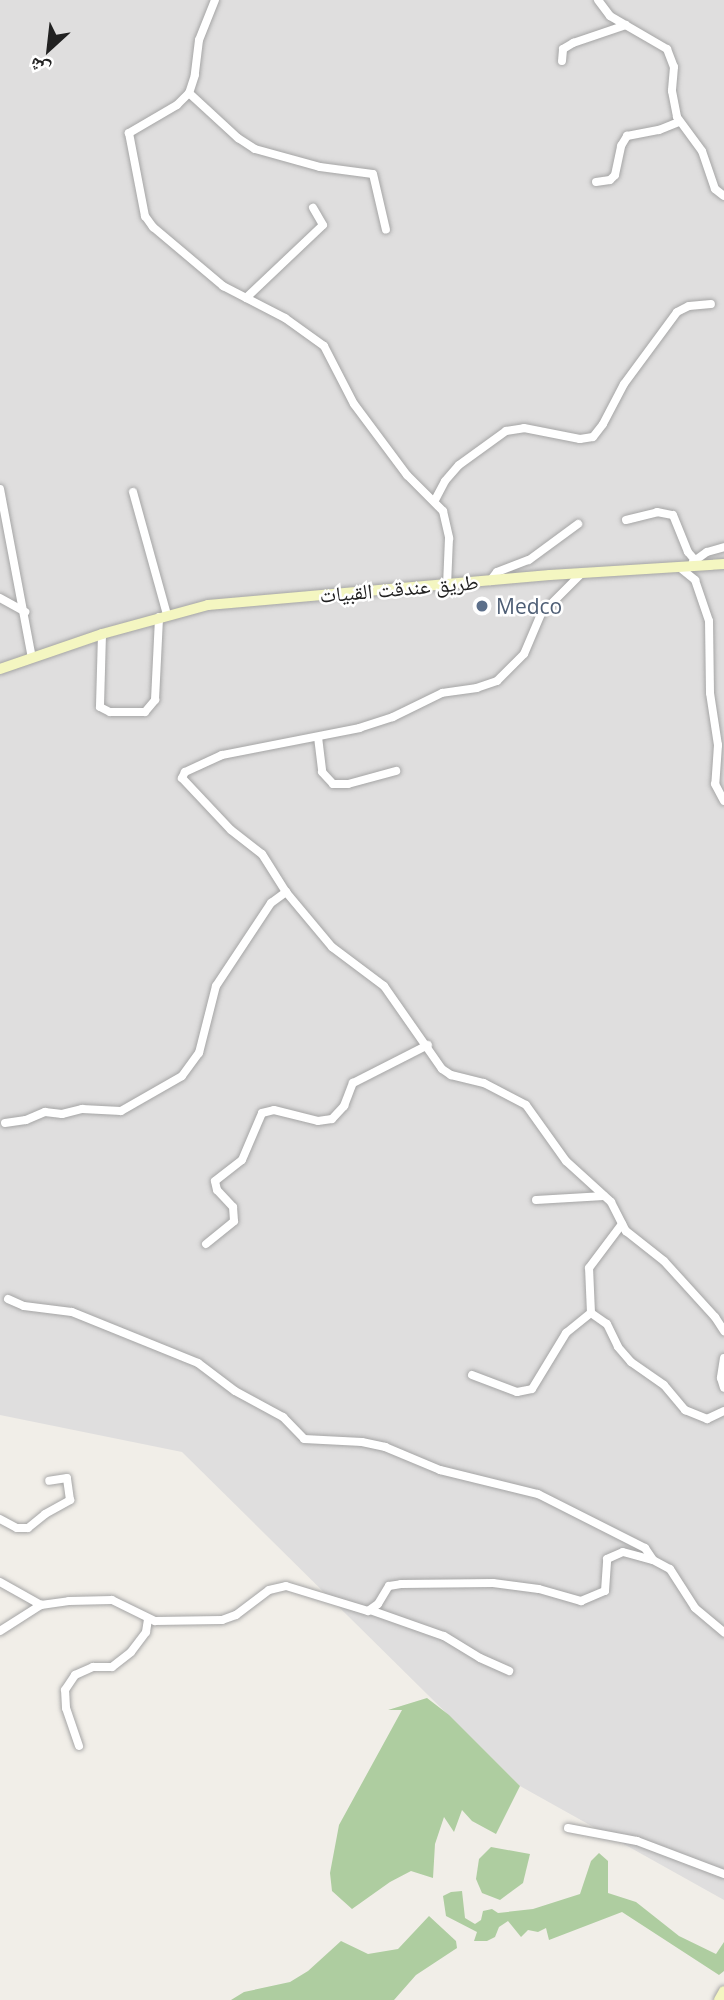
<!DOCTYPE html>
<meta charset="utf-8">
<style>
body{margin:0}
#map{position:relative;width:724px;height:2000px;overflow:hidden;background:#f1eee8;font-family:"Open Sans","Noto Naskh Arabic",sans-serif}
div>[style]{position:absolute}
[style*='--x']{left:calc(var(--x)*1px);top:calc(var(--y)*1px);width:calc(var(--w)*1px);rotate:calc(var(--a)*1deg)}
.residential>*{inset:0;background:#dfdede}
.forest>*{inset:0;background:#aecda0}
.roads{filter:drop-shadow(0 0 2px #a5a5a5) drop-shadow(0 0 2px #a5a5a5)}
.street>*{height:8px;margin:-4px;padding:0 4px;transform-origin:4px;border-radius:4px;background:#fff}
.secondary>*{height:10px;margin:-5px;padding:0 5px;transform-origin:5px;border-radius:5px;background:#f4f6c1}
.dots>*{width:19px;height:19px;translate:-50% -50%;box-sizing:border-box;border:4px solid #fff;border-radius:50%}
span{translate:-50% -50%;white-space:nowrap;text-align:center;line-height:1.15;-webkit-text-stroke:5px #fff;paint-order:stroke}
.street-label{font-size:21px;color:#212121}
.service-label{font-size:21px;color:#4e5e75}
.left{translate:0 -50%;text-align:left}
.north{position:absolute;left:14px;top:14px;width:70px;height:70px;-webkit-text-stroke:5px #fff;paint-order:stroke;rotate:207deg;font-size:19px;font-weight:700;line-height:28px;text-align:center;color:#212121}
.north::after{content:'';display:block;margin:auto;width:24px;height:32px;background:#212121;clip-path:polygon(50% 0,100% 100%,50% 72%,0 100%)}
</style>
<div id="map">
<div class="residential">
<div style="clip-path:polygon(0 0,724px 0,724px 1900px,520px 1786px,182px 1452px,0 1415px)"></div>
</div>
<div class="forest">
<div style="clip-path:polygon(427px 1698px,449px 1715px,520px 1786px,496px 1834px,472px 1821px,462px 1810px,454px 1832px,444px 1817px,435px 1844px,433px 1878px,411px 1871px,390px 1882px,352px 1909px,332px 1891px,330px 1873px,339px 1825px,402px 1710px,388px 1710px)"></div>
<div style="clip-path:polygon(491px 1847px,530px 1854px,523px 1883px,500px 1900px,482px 1893px,476px 1879px,479px 1859px)"></div>
<div style="clip-path:polygon(599px 1853px,608px 1861px,608px 1893px,636px 1902px,679px 1936px,716px 1954px,724px 1942px,724px 1971px,719px 1975px,622px 1912px,549px 1940px,546px 1928px,538px 1932px,528px 1930px,521px 1937px,508px 1921px,499px 1927px,495px 1937px,487px 1941px,474px 1941px,477px 1932px,446px 1916px,443px 1896px,451px 1892px,462px 1891px,465px 1918px,475px 1924px,481px 1920px,483px 1911px,492px 1909px,498px 1913px,533px 1909px,580px 1894px,591px 1861px)"></div>
<div style="clip-path:polygon(429px 1916px,456px 1941px,457px 1948px,416px 1975px,394px 2000px,231px 2000px,244px 1992px,290px 1982px,308px 1971px,341px 1941px,368px 1954px,398px 1949px)"></div>
</div>
<div class="roads">
<div class="street">
<div style="--x:215;--y:0;--w:43;--a:111.8"></div>
<div style="--x:199;--y:40;--w:35;--a:97"></div>
<div style="--x:195;--y:75;--w:19;--a:108"></div>
<div style="--x:189;--y:93;--w:17;--a:135"></div>
<div style="--x:177;--y:105;--w:56;--a:149.7"></div>
<div style="--x:129;--y:133;--w:85;--a:79.1"></div>
<div style="--x:145;--y:216;--w:14;--a:54"></div>
<div style="--x:153;--y:227;--w:92;--a:40.1"></div>
<div style="--x:223;--y:286;--w:70;--a:27.3"></div>
<div style="--x:285;--y:318;--w:48;--a:35.7"></div>
<div style="--x:324;--y:346;--w:65;--a:62.7"></div>
<div style="--x:354;--y:404;--w:89;--a:53.3"></div>
<div style="--x:407;--y:475;--w:51;--a:45"></div>
<div style="--x:443;--y:511;--w:28;--a:77"></div>
<div style="--x:449;--y:538;--w:47;--a:92.4"></div>
<div style="--x:598;--y:0;--w:20;--a:53"></div>
<div style="--x:610;--y:16;--w:66;--a:30.1"></div>
<div style="--x:667;--y:49;--w:19;--a:69"></div>
<div style="--x:674;--y:67;--w:24;--a:95"></div>
<div style="--x:672;--y:91;--w:26;--a:79"></div>
<div style="--x:677;--y:117;--w:42;--a:53.7"></div>
<div style="--x:702;--y:151;--w:40;--a:71.1"></div>
<div style="--x:715;--y:189;--w:11;--a:38"></div>
<div style="--x:562;--y:61;--w:12;--a:-85"></div>
<div style="--x:563;--y:49;--w:12;--a:-31"></div>
<div style="--x:573;--y:43;--w:56;--a:-18.8"></div>
<div style="--x:189;--y:93;--w:67;--a:42.6"></div>
<div style="--x:238;--y:138;--w:20;--a:33"></div>
<div style="--x:255;--y:149;--w:67;--a:15.5"></div>
<div style="--x:320;--y:167;--w:53;--a:7.5"></div>
<div style="--x:373;--y:174;--w:57;--a:76.9"></div>
<div style="--x:596;--y:182;--w:14;--a:-8"></div>
<div style="--x:610;--y:180;--w:7;--a:-45"></div>
<div style="--x:615;--y:175;--w:30;--a:-78"></div>
<div style="--x:621;--y:146;--w:12;--a:-59"></div>
<div style="--x:627;--y:136;--w:33;--a:-11"></div>
<div style="--x:659;--y:130;--w:22;--a:-22"></div>
<div style="--x:246;--y:298;--w:106;--a:-43.5"></div>
<div style="--x:323;--y:225;--w:20;--a:-120"></div>
<div style="--x:0;--y:489;--w:172;--a:79.3"></div>
<div style="--x:133;--y:492;--w:128;--a:74.5"></div>
<div style="--x:435;--y:500;--w:21;--a:-62"></div>
<div style="--x:445;--y:481;--w:21;--a:-49"></div>
<div style="--x:459;--y:465;--w:58;--a:-35.9"></div>
<div style="--x:506;--y:431;--w:18;--a:-9"></div>
<div style="--x:524;--y:428;--w:57;--a:11.1"></div>
<div style="--x:580;--y:439;--w:13;--a:-9"></div>
<div style="--x:593;--y:437;--w:16;--a:-52"></div>
<div style="--x:603;--y:424;--w:45;--a:-62.3"></div>
<div style="--x:624;--y:384;--w:89;--a:-53.6"></div>
<div style="--x:677;--y:312;--w:13;--a:-27"></div>
<div style="--x:689;--y:306;--w:22;--a:-5"></div>
<div style="--x:626;--y:520;--w:32;--a:-14"></div>
<div style="--x:657;--y:512;--w:16;--a:11"></div>
<div style="--x:673;--y:515;--w:40;--a:68"></div>
<div style="--x:688;--y:552;--w:11;--a:49"></div>
<div style="--x:693;--y:562;--w:17;--a:-36"></div>
<div style="--x:707;--y:552;--w:18;--a:-16"></div>
<div style="--x:679;--y:567;--w:21;--a:39"></div>
<div style="--x:695;--y:580;--w:43;--a:71.1"></div>
<div style="--x:709;--y:621;--w:72;--a:89.2"></div>
<div style="--x:710;--y:693;--w:53;--a:81.3"></div>
<div style="--x:718;--y:745;--w:39;--a:94"></div>
<div style="--x:715;--y:784;--w:19;--a:62"></div>
<div style="--x:582;--y:573;--w:58;--a:135"></div>
<div style="--x:541;--y:614;--w:43;--a:113"></div>
<div style="--x:524;--y:654;--w:38;--a:135"></div>
<div style="--x:497;--y:681;--w:21;--a:161"></div>
<div style="--x:477;--y:688;--w:35;--a:172"></div>
<div style="--x:442;--y:693;--w:55;--a:153.9"></div>
<div style="--x:393;--y:717;--w:35;--a:162"></div>
<div style="--x:360;--y:728;--w:141;--a:168.9"></div>
<div style="--x:222;--y:755;--w:41;--a:155.3"></div>
<div style="--x:185;--y:772;--w:7;--a:117"></div>
<div style="--x:182;--y:778;--w:71;--a:46.7"></div>
<div style="--x:231;--y:830;--w:39;--a:38"></div>
<div style="--x:262;--y:854;--w:45;--a:57.7"></div>
<div style="--x:286;--y:892;--w:72;--a:50.1"></div>
<div style="--x:332;--y:947;--w:65;--a:36.9"></div>
<div style="--x:384;--y:986;--w:101;--a:55.1"></div>
<div style="--x:442;--y:1069;--w:11;--a:34"></div>
<div style="--x:451;--y:1075;--w:34;--a:14"></div>
<div style="--x:484;--y:1083;--w:47;--a:27.6"></div>
<div style="--x:526;--y:1105;--w:69;--a:54.5"></div>
<div style="--x:566;--y:1161;--w:61;--a:42.3"></div>
<div style="--x:611;--y:1202;--w:33;--a:63"></div>
<div style="--x:626;--y:1231;--w:48;--a:38.3"></div>
<div style="--x:664;--y:1261;--w:76;--a:47.7"></div>
<div style="--x:715;--y:1317;--w:17;--a:57"></div>
<div style="--x:490;--y:581;--w:11;--a:-52"></div>
<div style="--x:497;--y:572;--w:34;--a:-21"></div>
<div style="--x:529;--y:560;--w:61;--a:-36.3"></div>
<div style="--x:0;--y:598;--w:29;--a:29"></div>
<div style="--x:102;--y:634;--w:73;--a:91.6"></div>
<div style="--x:100;--y:707;--w:11;--a:27"></div>
<div style="--x:110;--y:712;--w:35;--a:0"></div>
<div style="--x:145;--y:712;--w:16;--a:-50"></div>
<div style="--x:155;--y:700;--w:83;--a:-87.2"></div>
<div style="--x:318;--y:737;--w:35;--a:83"></div>
<div style="--x:322;--y:772;--w:16;--a:47"></div>
<div style="--x:333;--y:784;--w:15;--a:0"></div>
<div style="--x:348;--y:784;--w:50;--a:-15.2"></div>
<div style="--x:5;--y:1123;--w:21;--a:-8"></div>
<div style="--x:26;--y:1120;--w:21;--a:-23"></div>
<div style="--x:45;--y:1112;--w:17;--a:7"></div>
<div style="--x:62;--y:1114;--w:21;--a:-14"></div>
<div style="--x:82;--y:1109;--w:39;--a:3"></div>
<div style="--x:121;--y:1111;--w:70;--a:-29.8"></div>
<div style="--x:182;--y:1076;--w:29;--a:-54"></div>
<div style="--x:199;--y:1053;--w:69;--a:-75.8"></div>
<div style="--x:216;--y:986;--w:100;--a:-56.5"></div>
<div style="--x:271;--y:903;--w:19;--a:-36"></div>
<div style="--x:536;--y:1200;--w:68;--a:-3.4"></div>
<div style="--x:206;--y:1244;--w:36;--a:-39"></div>
<div style="--x:234;--y:1221;--w:14;--a:-94"></div>
<div style="--x:233;--y:1207;--w:23;--a:-133"></div>
<div style="--x:217;--y:1190;--w:9;--a:-103"></div>
<div style="--x:215;--y:1181;--w:34;--a:-38"></div>
<div style="--x:242;--y:1160;--w:51;--a:-66.9"></div>
<div style="--x:262;--y:1113;--w:12;--a:-14"></div>
<div style="--x:274;--y:1110;--w:45;--a:14"></div>
<div style="--x:318;--y:1121;--w:14;--a:-8"></div>
<div style="--x:332;--y:1119;--w:18;--a:-47"></div>
<div style="--x:344;--y:1106;--w:25;--a:-69"></div>
<div style="--x:353;--y:1083;--w:84;--a:-26.9"></div>
<div style="--x:8;--y:1299;--w:17;--a:24"></div>
<div style="--x:24;--y:1306;--w:48;--a:7.1"></div>
<div style="--x:72;--y:1312;--w:136;--a:22"></div>
<div style="--x:198;--y:1363;--w:46;--a:37.1"></div>
<div style="--x:235;--y:1391;--w:55;--a:28.4"></div>
<div style="--x:283;--y:1417;--w:30;--a:46"></div>
<div style="--x:304;--y:1439;--w:58;--a:3"></div>
<div style="--x:362;--y:1442;--w:24;--a:12"></div>
<div style="--x:385;--y:1447;--w:60;--a:22.7"></div>
<div style="--x:440;--y:1470;--w:101;--a:13.8"></div>
<div style="--x:538;--y:1494;--w:120;--a:26.8"></div>
<div style="--x:645;--y:1548;--w:14;--a:56"></div>
<div style="--x:591;--y:1313;--w:19;--a:35"></div>
<div style="--x:607;--y:1324;--w:25;--a:64"></div>
<div style="--x:618;--y:1347;--w:20;--a:49"></div>
<div style="--x:631;--y:1362;--w:40;--a:34.9"></div>
<div style="--x:664;--y:1385;--w:33;--a:50"></div>
<div style="--x:685;--y:1410;--w:24;--a:22"></div>
<div style="--x:707;--y:1419;--w:19;--a:-25"></div>
<div style="--x:724;--y:1358;--w:20;--a:99"></div>
<div style="--x:721;--y:1378;--w:10;--a:73"></div>
<div style="--x:472;--y:1375;--w:48;--a:20.7"></div>
<div style="--x:517;--y:1392;--w:15;--a:-11"></div>
<div style="--x:532;--y:1389;--w:66;--a:-58.7"></div>
<div style="--x:566;--y:1333;--w:32;--a:-39"></div>
<div style="--x:591;--y:1313;--w:45;--a:-92.5"></div>
<div style="--x:589;--y:1268;--w:55;--a:-53.1"></div>
<div style="--x:0;--y:1519;--w:19;--a:28"></div>
<div style="--x:17;--y:1528;--w:11;--a:0"></div>
<div style="--x:28;--y:1528;--w:22;--a:-39"></div>
<div style="--x:45;--y:1514;--w:29;--a:-29"></div>
<div style="--x:70;--y:1500;--w:22;--a:-98"></div>
<div style="--x:67;--y:1478;--w:18;--a:171"></div>
<div style="--x:0;--y:1582;--w:47;--a:29.3"></div>
<div style="--x:370;--y:1610;--w:78;--a:19.4"></div>
<div style="--x:444;--y:1636;--w:42;--a:31.4"></div>
<div style="--x:480;--y:1658;--w:32;--a:24"></div>
<div style="--x:0;--y:1631;--w:49;--a:-32.4"></div>
<div style="--x:41;--y:1605;--w:28;--a:-8"></div>
<div style="--x:69;--y:1601;--w:43;--a:-1.3"></div>
<div style="--x:112;--y:1600;--w:48;--a:26"></div>
<div style="--x:155;--y:1621;--w:67;--a:-0.9"></div>
<div style="--x:222;--y:1620;--w:15;--a:-20"></div>
<div style="--x:236;--y:1615;--w:41;--a:-37.1"></div>
<div style="--x:269;--y:1590;--w:17;--a:-13"></div>
<div style="--x:286;--y:1586;--w:86;--a:17"></div>
<div style="--x:368;--y:1611;--w:12;--a:-35"></div>
<div style="--x:378;--y:1604;--w:21;--a:-59"></div>
<div style="--x:389;--y:1586;--w:12;--a:-9"></div>
<div style="--x:401;--y:1584;--w:92;--a:-0.6"></div>
<div style="--x:493;--y:1583;--w:46;--a:7.4"></div>
<div style="--x:539;--y:1589;--w:44;--a:15.9"></div>
<div style="--x:581;--y:1601;--w:26;--a:-23"></div>
<div style="--x:605;--y:1591;--w:32;--a:-86"></div>
<div style="--x:607;--y:1559;--w:17;--a:-24"></div>
<div style="--x:623;--y:1552;--w:31;--a:15"></div>
<div style="--x:653;--y:1560;--w:19;--a:28"></div>
<div style="--x:670;--y:1569;--w:46;--a:57.3"></div>
<div style="--x:695;--y:1608;--w:38;--a:40"></div>
<div style="--x:79;--y:1746;--w:40;--a:-108.9"></div>
<div style="--x:66;--y:1708;--w:18;--a:-93"></div>
<div style="--x:65;--y:1690;--w:18;--a:-56"></div>
<div style="--x:75;--y:1675;--w:20;--a:-24"></div>
<div style="--x:93;--y:1667;--w:19;--a:0"></div>
<div style="--x:112;--y:1667;--w:24;--a:-38"></div>
<div style="--x:131;--y:1652;--w:25;--a:-53"></div>
<div style="--x:146;--y:1632;--w:13;--a:-81"></div>
<div style="--x:568;--y:1828;--w:70;--a:10.7"></div>
<div style="--x:637;--y:1841;--w:93;--a:20.8"></div>
</div>
<div class="secondary">
<div style="--x:0;--y:669;--w:108;--a:-18.9"></div>
<div style="--x:102;--y:634;--w:110;--a:-15.3"></div>
<div style="--x:208;--y:605;--w:343;--a:-5"></div>
<div style="--x:550;--y:575;--w:174;--a:-3.6"></div>
<div style="--x:719;--y:2000;--w:10;--a:-61"></div>
</div>
</div>
<div class="dots">
<div style="left:482px;top:606px;background:#5c6f8a"></div>
</div>
<div class="street-label">
<span style="left:399px;top:588px;rotate:-5deg">طريق عندقت القبيات</span>
</div>
<div class="service-label">
<span class="left" style="left:496px;top:606px">Medco</span>
</div>
<div class="north">ش</div>
</div>
